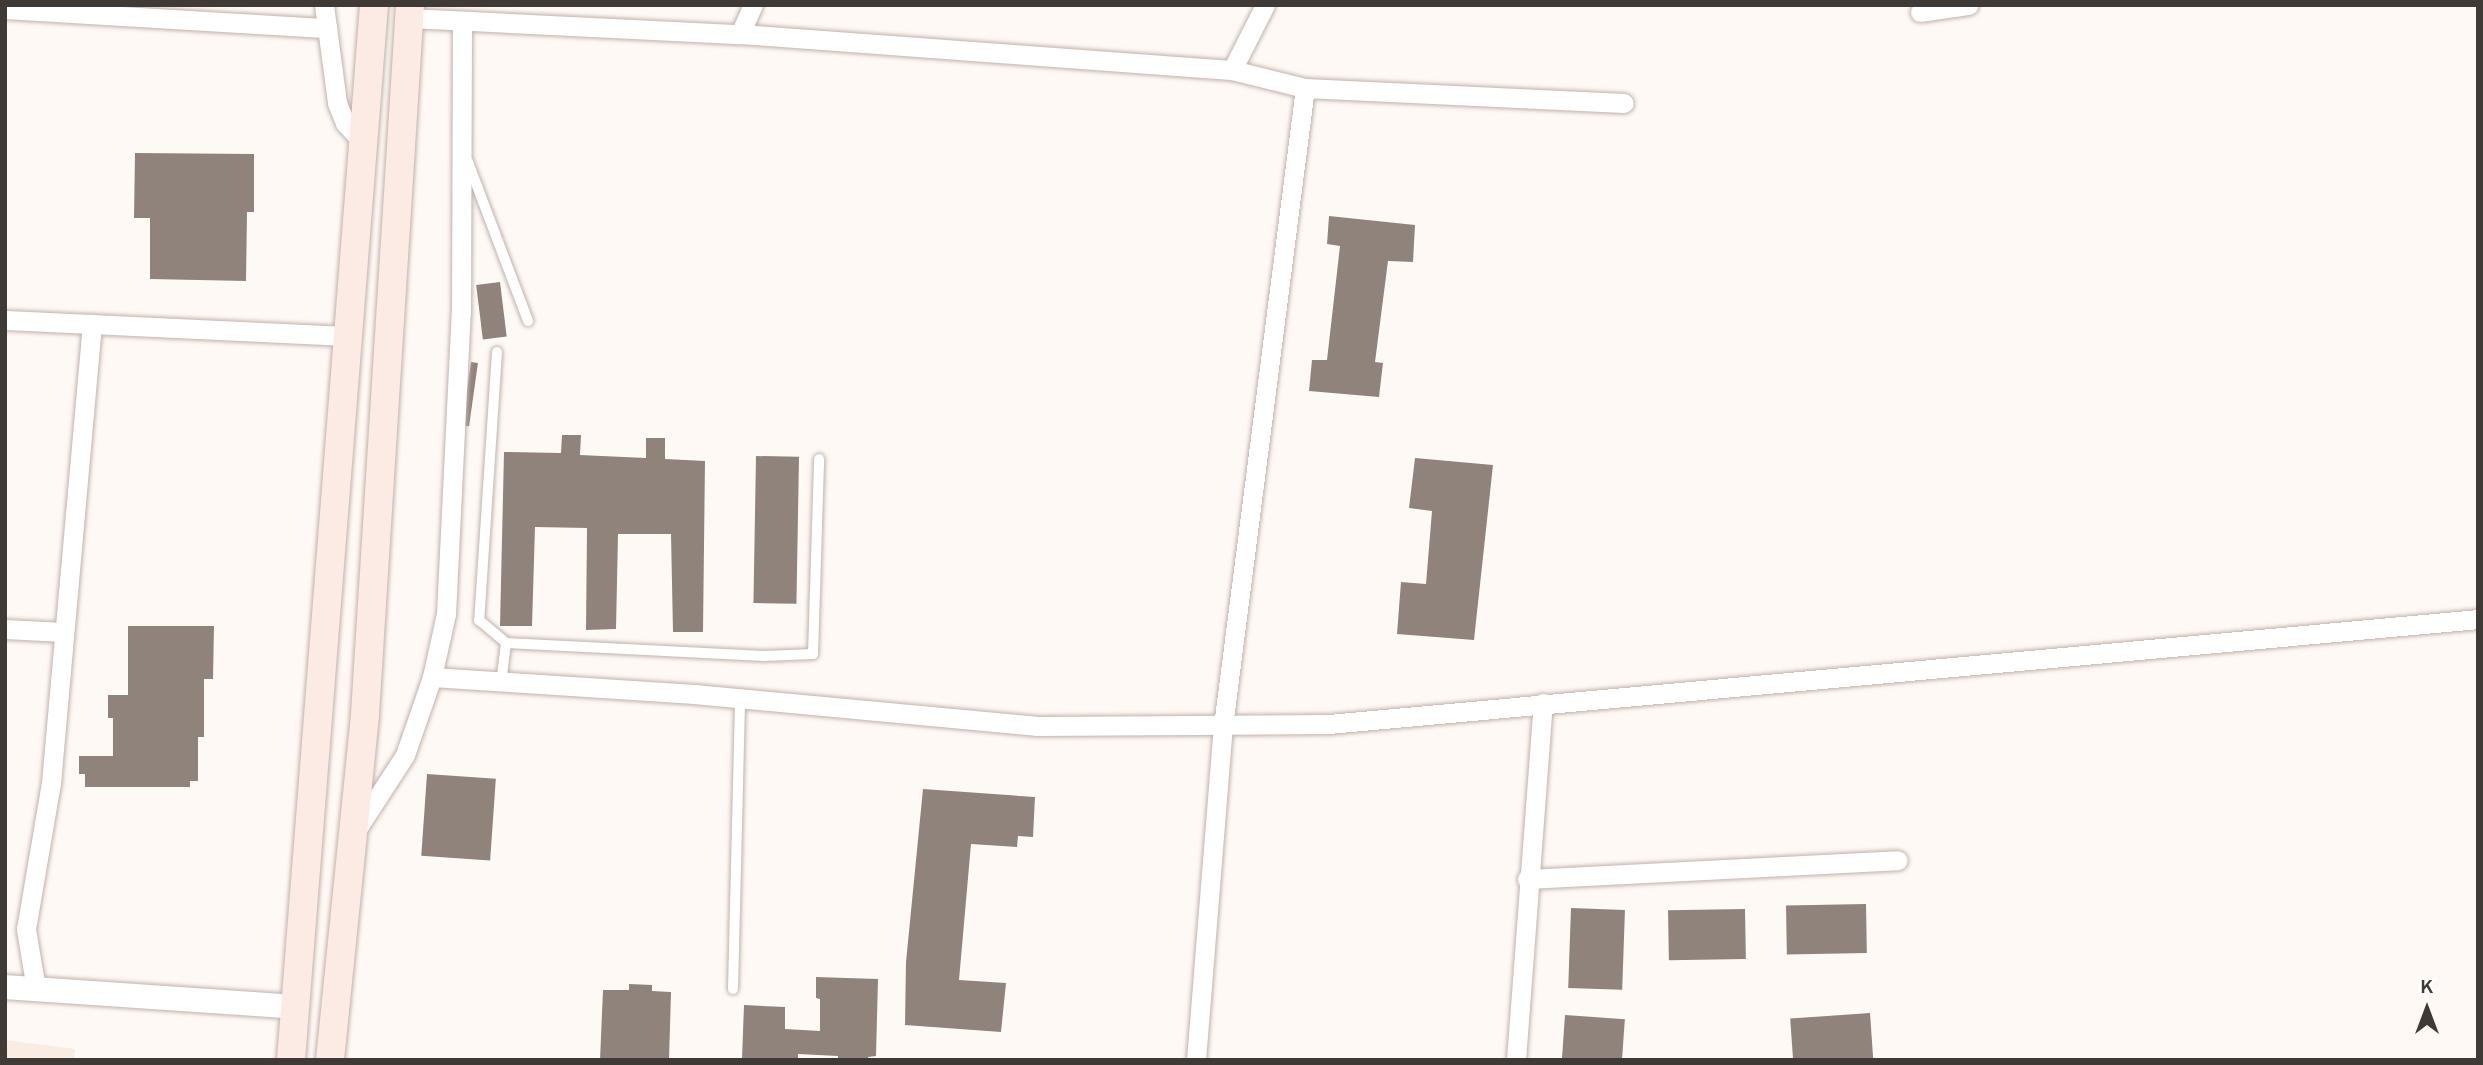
<!DOCTYPE html>
<style>
body{margin:0}
#map{position:relative;width:2483px;height:1065px;overflow:hidden;background:#fff9f5;font-family:Overpass,sans-serif}
div>[style]{position:absolute}
[style*='--x']{left:calc(var(--x)*1px);top:calc(var(--y)*1px);width:calc(var(--w)*1px);rotate:calc(var(--a)*1deg)}
.built>*{inset:0;background:#f8ece3}
.building>*{inset:0;background:#90837b;transform-origin:0 0}
.roads{filter:drop-shadow(0 0 2px #c0b2aa) drop-shadow(0 0 2px #c0b2aa)}
.service>*{height:10px;margin:-5px;padding:0 5px;transform-origin:5px;border-radius:5px;background:#fff}
.minor>*{height:19px;margin:-9.5px;padding:0 9.5px;transform-origin:9.5px;border-radius:9.5px;background:#fff}
.tertiary>*{height:24px;margin:-12px;padding:0 12px;transform-origin:12px;border-radius:12px;background:#fff}
.secondary>*{height:28px;margin:-14px;padding:0 14px;transform-origin:14px;border-radius:14px;background:#fceae5}
span{translate:-50% -50%;white-space:nowrap;text-align:center;line-height:1.15;-webkit-text-stroke:6px #fff;paint-order:stroke}
.frame{position:absolute;inset:0;border:7px solid #3f3a36;pointer-events:none}
.north{position:absolute;left:2392px;top:974px;width:70px;height:70px;-webkit-text-stroke:5px #fff;paint-order:stroke;rotate:0deg;font-size:19px;font-weight:700;line-height:28px;text-align:center;color:#3f3a36}
.north::after{content:'';display:block;margin:auto;width:24px;height:32px;background:#3f3a36;clip-path:polygon(50% 0,100% 100%,50% 72%,0 100%)}
</style>
<div id="map">
<div class="built">
<div style="clip-path:polygon(5px 1040px,75px 1049px,74px 1060px,5px 1060px)"></div>
</div>
<div class="building">
<div style="clip-path:polygon(135px 153px,254px 154px,254px 212px,247px 212px,246px 281px,150px 279px,150px 218px,134px 218px)"></div>
<div style="clip-path:polygon(1329px 216px,1415px 225px,1413px 262px,1388px 261px,1375px 362px,1383px 363px,1379px 397px,1309px 391px,1312px 360px,1327px 360px,1340px 246px,1327px 244px)"></div>
<div style="left:500px;top:282px;width:55px;height:24px;rotate:83deg"></div>
<div style="left:471px;top:362px;width:7px;height:64px;rotate:8deg"></div>
<div style="clip-path:polygon(562px 435px,581px 435px,580px 455px,646px 458px,646px 438px,665px 438px,665px 459px,705px 461px,703px 632px,673px 632px,671px 534px,618px 534px,616px 629px,586px 630px,587px 528px,535px 527px,532px 626px,500px 626px,504px 452px,561px 453px)"></div>
<div style="left:756px;top:456px;width:43px;height:147px;rotate:1deg"></div>
<div style="clip-path:polygon(1415px 458px,1493px 465px,1474px 640px,1397px 634px,1401px 582px,1426px 584px,1432px 511px,1409px 508px)"></div>
<div style="clip-path:polygon(128px 626px,214px 626px,213px 679px,204px 679px,204px 737px,198px 737px,198px 781px,190px 781px,190px 787px,85px 787px,85px 774px,79px 774px,79px 756px,113px 756px,113px 718px,108px 718px,108px 695px,128px 695px)"></div>
<div style="left:427px;top:774px;width:69px;height:82px;rotate:4deg"></div>
<div style="clip-path:polygon(923px 789px,1035px 797px,1033px 837px,1018px 836px,1017px 847px,971px 844px,959px 980px,1006px 983px,1001px 1032px,905px 1025px,906px 962px)"></div>
<div style="left:1866px;top:904px;width:49px;height:80px;rotate:89deg"></div>
<div style="left:1571px;top:908px;width:54px;height:80px;rotate:2deg"></div>
<div style="left:1745px;top:909px;width:50px;height:77px;rotate:89deg"></div>
<div style="clip-path:polygon(816px 977px,878px 979px,876px 1056px,868px 1057px,868px 1060px,838px 1060px,838px 1056px,798px 1054px,798px 1060px,742px 1059px,744px 1005px,785px 1007px,785px 1029px,820px 1031px,820px 999px,816px 998px)"></div>
<div style="clip-path:polygon(629px 984px,652px 985px,652px 991px,671px 992px,669px 1060px,600px 1060px,603px 990px,629px 990px)"></div>
<div style="left:1870px;top:1013px;width:47px;height:80px;rotate:86deg"></div>
<div style="left:1565px;top:1015px;width:60px;height:45px;rotate:4deg"></div>
</div>
<div class="roads">
<div class="service">
<div style="--x:468;--y:162;--w:170;--a:69.3"></div>
<div style="--x:497;--y:352;--w:269;--a:93.8"></div>
<div style="--x:479;--y:620;--w:35;--a:40"></div>
<div style="--x:506;--y:643;--w:38;--a:97"></div>
<div style="--x:506;--y:643;--w:258;--a:2.9"></div>
<div style="--x:764;--y:656;--w:49;--a:-2.3"></div>
<div style="--x:813;--y:654;--w:195;--a:-88.2"></div>
<div style="--x:733;--y:989;--w:291;--a:-88.6"></div>
</div>
<div class="minor">
<div style="--x:324;--y:5;--w:99;--a:82.4"></div>
<div style="--x:337;--y:103;--w:22;--a:68"></div>
<div style="--x:345;--y:123;--w:26;--a:47"></div>
<div style="--x:5;--y:9;--w:323;--a:3.4"></div>
<div style="--x:1920;--y:12;--w:49;--a:-8.3"></div>
<div style="--x:409;--y:18;--w:331;--a:2.8"></div>
<div style="--x:740;--y:34;--w:493;--a:4.2"></div>
<div style="--x:1232;--y:70;--w:75;--a:13.9"></div>
<div style="--x:1305;--y:88;--w:319;--a:2.7"></div>
<div style="--x:740;--y:34;--w:32;--a:-66"></div>
<div style="--x:1232;--y:70;--w:73;--a:-63.1"></div>
<div style="--x:5;--y:320;--w:343;--a:2.7"></div>
<div style="--x:5;--y:629;--w:58;--a:3"></div>
<div style="--x:432;--y:677;--w:263;--a:3.7"></div>
<div style="--x:694;--y:694;--w:343;--a:5.3"></div>
<div style="--x:1036;--y:726;--w:293;--a:-0.4"></div>
<div style="--x:1329;--y:724;--w:1154;--a:-5.22"></div>
<div style="--x:355;--y:832;--w:92;--a:-57"></div>
<div style="--x:405;--y:755;--w:83;--a:-70.9"></div>
<div style="--x:432;--y:677;--w:65;--a:-77.5"></div>
<div style="--x:446;--y:614;--w:302;--a:-87.2"></div>
<div style="--x:461;--y:312;--w:290;--a:-89.8"></div>
<div style="--x:1527;--y:879;--w:371;--a:-2.9"></div>
<div style="--x:36;--y:989;--w:61;--a:-99.5"></div>
<div style="--x:26;--y:929;--w:148;--a:-80.3"></div>
<div style="--x:51;--y:783;--w:461;--a:-84.9"></div>
<div style="--x:1196;--y:1060;--w:335;--a:-85.4"></div>
<div style="--x:1223;--y:726;--w:643;--a:-82.68"></div>
<div style="--x:1516;--y:1060;--w:358;--a:-85.7"></div>
</div>
<div class="tertiary">
<div style="--x:5;--y:987;--w:291;--a:3.9"></div>
</div>
<div class="secondary">
<div style="--x:291;--y:1060;--w:1058;--a:-85.5"></div>
<div style="--x:330;--y:1060;--w:348;--a:-84.2"></div>
<div style="--x:365;--y:714;--w:710;--a:-86.37"></div>
</div>
</div>
<div class="frame"></div>
<div class="north">K</div>
</div>
